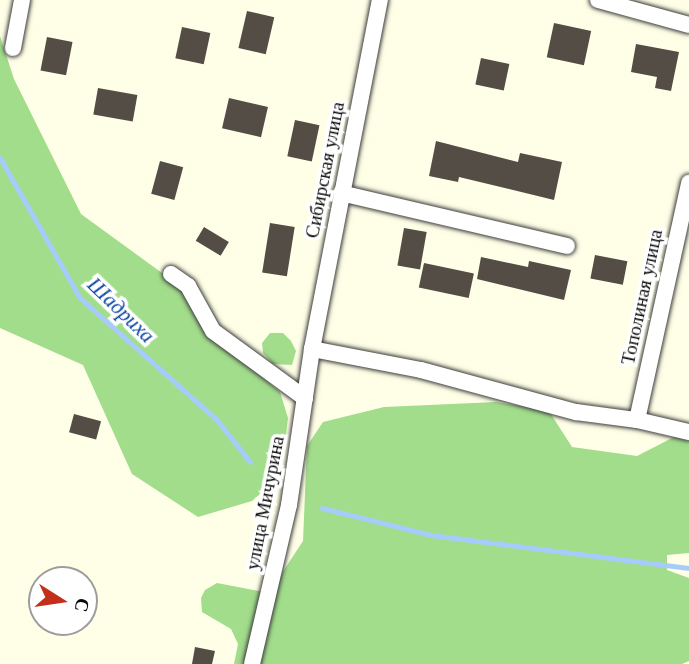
<!DOCTYPE html>
<meta charset="utf-8">
<style>
body{margin:0}
#map{position:relative;width:689px;height:664px;overflow:hidden;background:#ffffe7;font-family:"Times New Roman",serif}
div>[style]{position:absolute}
[style*='--x']{left:calc(var(--x)*1px);top:calc(var(--y)*1px);width:calc(var(--w)*1px);rotate:calc(var(--a)*1deg)}
.forest>*{inset:0;background:#a2dd8c}
.stream>*{height:5px;margin:-2.5px;padding:0 2.5px;transform-origin:2.5px;border-radius:2.5px;background:#a7ccfb}
.building>*{inset:0;background:#534d46;transform-origin:0 0}
.roads{filter:drop-shadow(0 0 2px #3d3d3d) drop-shadow(0 0 2px #3d3d3d)}
.minor>*{height:16px;margin:-8px;padding:0 8px;transform-origin:8px;border-radius:8px;background:#fff}
span{translate:-50% -50%;white-space:nowrap;text-align:center;line-height:1.15;-webkit-text-stroke:7px #fff;paint-order:stroke}
.street-label{font-size:19px;color:#0a0a0a}
.water-label{font-size:21px;color:#0c45a3;font-style:italic}
.north{position:absolute;left:28px;top:566px;width:70px;height:70px;box-sizing:border-box;background:#fff;border:2px solid #9d9d9d;border-radius:50%;rotate:102deg;font-size:19px;font-weight:700;line-height:28px;text-align:center;color:#0a0a0a}
.north::after{content:'';display:block;margin:auto;width:24px;height:32px;background:#c33019;clip-path:polygon(50% 0,100% 100%,50% 72%,0 100%)}
</style>
<div id="map">
<div class="forest">
<div style="clip-path:polygon(0 36px,14px 79px,81px 214px,184px 289px,222px 344px,280px 392px,288px 418px,283px 459px,276px 480px,252px 501px,198px 517px,132px 474px,83px 365px,0 328px)"></div>
<div style="clip-path:polygon(270px 333px,283px 333px,291px 341px,296px 351px,292px 365px,273px 364px,263px 353px,262px 343px)"></div>
<div style="clip-path:polygon(496px 402px,549px 411px,572px 447px,637px 456px,674px 437px,689px 441px,689px 553px,667px 555px,667px 570px,689px 578px,689px 661px,682px 664px,234px 664px,238px 644px,231px 629px,202px 612px,201px 598px,205px 590px,217px 583px,269px 593px,303px 541px,307px 446px,323px 422px,384px 407px)"></div>
</div>
<div class="stream">
<div style="--x:0;--y:158;--w:161;--a:60.3"></div>
<div style="--x:80;--y:298;--w:183;--a:41.7"></div>
<div style="--x:217;--y:420;--w:53;--a:51.8"></div>
<div style="--x:322;--y:508;--w:112;--a:13.9"></div>
<div style="--x:431;--y:535;--w:260;--a:7.3"></div>
</div>
<div class="building">
<div style="left:247px;top:11px;width:28px;height:38px;rotate:13deg"></div>
<div style="left:554px;top:23px;width:38px;height:35px;rotate:12deg"></div>
<div style="left:182px;top:27px;width:29px;height:32px;rotate:12deg"></div>
<div style="left:47px;top:37px;width:26px;height:34px;rotate:11deg"></div>
<div style="clip-path:polygon(636px 44px,679px 52px,671px 91px,655px 88px,657px 77px,631px 72px)"></div>
<div style="left:481px;top:58px;width:29px;height:27px;rotate:12deg"></div>
<div style="left:98px;top:88px;width:40px;height:27px;rotate:10deg"></div>
<div style="left:229px;top:98px;width:40px;height:31px;rotate:13deg"></div>
<div style="left:295px;top:120px;width:25px;height:37px;rotate:12deg"></div>
<div style="clip-path:polygon(436px 141px,518px 162px,520px 153px,562px 162px,554px 200px,459px 177px,458px 182px,429px 176px)"></div>
<div style="left:160px;top:161px;width:24px;height:34px;rotate:15deg"></div>
<div style="left:270px;top:223px;width:25px;height:50px;rotate:9deg"></div>
<div style="left:204px;top:227px;width:29px;height:16px;rotate:31deg"></div>
<div style="left:404px;top:228px;width:23px;height:38px;rotate:10deg"></div>
<div style="left:595px;top:255px;width:33px;height:24px;rotate:11deg"></div>
<div style="clip-path:polygon(481px 257px,528px 267px,529px 261px,571px 270px,564px 300px,477px 279px)"></div>
<div style="left:424px;top:263px;width:51px;height:25px;rotate:12deg"></div>
<div style="left:74px;top:414px;width:28px;height:19px;rotate:15deg"></div>
<div style="clip-path:polygon(195px 647px,215px 651px,212px 664px,192px 664px)"></div>
</div>
<div class="roads">
<div class="minor">
<div style="--x:598;--y:0;--w:94;--a:15.4"></div>
<div style="--x:13;--y:48;--w:49;--a:-79.4"></div>
<div style="--x:341;--y:193;--w:232;--a:13.2"></div>
<div style="--x:171;--y:274;--w:21;--a:35"></div>
<div style="--x:188;--y:286;--w:51;--a:60.9"></div>
<div style="--x:213;--y:331;--w:114;--a:36.1"></div>
<div style="--x:312;--y:349;--w:111;--a:10.9"></div>
<div style="--x:421;--y:370;--w:161;--a:15.2"></div>
<div style="--x:576;--y:412;--w:62;--a:7.5"></div>
<div style="--x:637;--y:420;--w:53;--a:13"></div>
<div style="--x:637;--y:420;--w:243;--a:-77.6"></div>
<div style="--x:252;--y:664;--w:163;--a:-76.9"></div>
<div style="--x:289;--y:505;--w:158;--a:-81.6"></div>
<div style="--x:312;--y:349;--w:356;--a:-79"></div>
</div>
</div>
<div class="street-label">
<span style="left:325px;top:170px;rotate:-79deg">Сибирская улица</span>
<span style="left:642px;top:297px;rotate:-78deg">Тополиная улица</span>
<span style="left:265px;top:503px;rotate:-79deg">улица Мичурина</span>
</div>
<div class="water-label">
<span style="left:121px;top:310px;rotate:44deg">Шадриха</span>
</div>
<div class="north">С</div>
</div>
